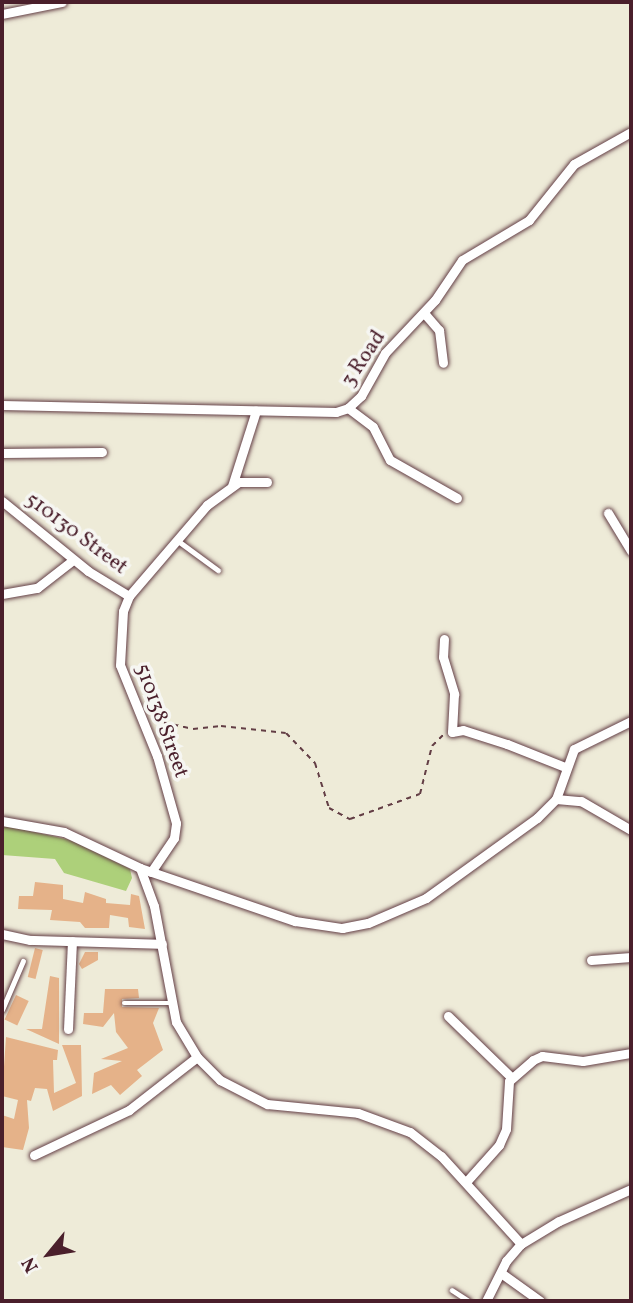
<!DOCTYPE html>
<style>
body{margin:0}
#map{position:relative;width:633px;height:1303px;overflow:hidden;background:#eeebd8;font-family:Vollkorn,serif}
div>[style]{position:absolute}
[style*='--x']{left:calc(var(--x)*1px);top:calc(var(--y)*1px);width:calc(var(--w)*1px);rotate:calc(var(--a)*1deg)}
.green>*{inset:0;background:#add07a}
.stream>*{height:3.5px;margin:-1.75px;padding:0 1.75px;transform-origin:1.75px;border-radius:1.75px;background:#4bb2ca}
.building>*{inset:0;background:#e5b289;transform-origin:0 0}
.path>*{height:2px;margin-top:-1px;transform-origin:0;background:repeating-linear-gradient(90deg,#633e45 0 5px,transparent 0 10px)}
.roads{filter:drop-shadow(0 0 2px #633e45) drop-shadow(0 0 2px #633e45)}
.service>*{height:4.5px;margin:-2.25px;padding:0 2.25px;transform-origin:2.25px;border-radius:2.25px;background:#fff}
.minor>*{height:9px;margin:-4.5px;padding:0 4.5px;transform-origin:4.5px;border-radius:4.5px;background:#fff}
span{translate:-50% -50%;white-space:nowrap;text-align:center;line-height:1.15;-webkit-text-stroke:7px #f6f6f2;paint-order:stroke}
.street-label{font-size:21px;color:#4a1f2b}
.frame{position:absolute;inset:0;border:4px solid #4a1f2b;pointer-events:none}
.north{position:absolute;left:14px;top:1219px;width:70px;height:70px;-webkit-text-stroke:5px #f6f6f2;paint-order:stroke;rotate:240deg;font-size:19px;font-weight:700;line-height:28px;text-align:center;color:#4a1f2b}
.north::after{content:'';display:block;margin:auto;width:24px;height:32px;background:#4a1f2b;clip-path:polygon(50% 0,100% 100%,50% 72%,0 100%)}
</style>
<div id="map">
<div class="green">
<div style="clip-path:polygon(2px 825px,70px 840px,130px 869px,132px 878px,126px 891px,64px 873px,55px 859px,2px 855px)"></div>
</div>
<div class="stream">
<div style="--x:631;--y:389;--w:1;--a:-90"></div>
</div>
<div class="building">
<div style="clip-path:polygon(35px 882px,63px 885px,63px 899px,83px 903px,85px 892px,106px 899px,106px 903px,130px 905px,131px 894px,139px 896px,145px 929px,129px 927px,128px 918px,110px 915px,109px 928px,85px 928px,80px 922px,50px 920px,52px 910px,18px 909px,19px 896px,33px 896px)"></div>
<div style="left:35px;top:948px;width:8px;height:30px;rotate:14deg"></div>
<div style="clip-path:polygon(85px 952px,98px 952px,98px 960px,82px 969px,79px 964px)"></div>
<div style="clip-path:polygon(50px 976px,59px 978px,59px 1044px,26px 1029px,42px 1029px)"></div>
<div style="clip-path:polygon(105px 989px,138px 989px,139px 998px,122px 999px,122px 1007px,159px 1008px,153px 1023px,163px 1050px,137px 1070px,142px 1076px,120px 1095px,111px 1085px,92px 1094px,94px 1073px,122px 1061px,101px 1059px,128px 1048px,116px 1032px,114px 1013px,103px 1027px,83px 1024px,84px 1013px,103px 1013px)"></div>
<div style="left:16px;top:995px;width:14px;height:27px;rotate:25deg"></div>
<div style="clip-path:polygon(6px 1037px,58px 1050px,57px 1060px,53px 1060px,54px 1093px,76px 1083px,62px 1045px,81px 1045px,82px 1096px,53px 1111px,47px 1089px,35px 1088px,31px 1101px,27px 1100px,29px 1128px,23px 1150px,2px 1147px,2px 1115px,14px 1119px,18px 1100px,2px 1096px)"></div>
</div>
<div class="path">
<div style="--x:154;--y:720;--w:40;--a:13"></div>
<div style="--x:193;--y:729;--w:28;--a:-6"></div>
<div style="--x:221;--y:726;--w:65;--a:6.1"></div>
<div style="--x:286;--y:733;--w:42;--a:46"></div>
<div style="--x:315;--y:763;--w:47;--a:72.7"></div>
<div style="--x:329;--y:808;--w:24;--a:28"></div>
<div style="--x:350;--y:819;--w:74;--a:-19.7"></div>
<div style="--x:420;--y:794;--w:49;--a:-76"></div>
<div style="--x:432;--y:746;--w:16;--a:-45"></div>
</div>
<div class="roads">
<div class="service">
<div style="--x:177;--y:540;--w:51;--a:36.2"></div>
<div style="--x:124;--y:1003;--w:46;--a:0"></div>
<div style="--x:2;--y:1010;--w:53;--a:-66.8"></div>
<div style="--x:452;--y:1290;--w:20;--a:33"></div>
</div>
<div class="minor">
<div style="--x:2;--y:14;--w:61;--a:-11.3"></div>
<div style="--x:424;--y:313;--w:23;--a:49"></div>
<div style="--x:439;--y:330;--w:33;--a:83"></div>
<div style="--x:2;--y:405;--w:334;--a:1.2"></div>
<div style="--x:336;--y:412;--w:13;--a:-18"></div>
<div style="--x:348;--y:408;--w:18;--a:-43"></div>
<div style="--x:361;--y:396;--w:49;--a:-60.8"></div>
<div style="--x:385;--y:353;--w:73;--a:-46.7"></div>
<div style="--x:435;--y:300;--w:48;--a:-56"></div>
<div style="--x:462;--y:260;--w:78;--a:-30.8"></div>
<div style="--x:529;--y:220;--w:72;--a:-51.2"></div>
<div style="--x:574;--y:164;--w:65;--a:-29.3"></div>
<div style="--x:348;--y:408;--w:31;--a:37"></div>
<div style="--x:373;--y:427;--w:37;--a:63"></div>
<div style="--x:390;--y:460;--w:77;--a:29.6"></div>
<div style="--x:2;--y:453;--w:100;--a:-0.6"></div>
<div style="--x:232;--y:486;--w:79;--a:-72.3"></div>
<div style="--x:2;--y:501;--w:111;--a:39.1"></div>
<div style="--x:88;--y:571;--w:48;--a:31.4"></div>
<div style="--x:608;--y:513;--w:44;--a:58.8"></div>
<div style="--x:2;--y:594;--w:36;--a:-10"></div>
<div style="--x:37;--y:588;--w:46;--a:-37.9"></div>
<div style="--x:444;--y:639;--w:18;--a:93"></div>
<div style="--x:443;--y:657;--w:39;--a:73"></div>
<div style="--x:454;--y:694;--w:38;--a:93"></div>
<div style="--x:452;--y:732;--w:11;--a:-10"></div>
<div style="--x:463;--y:730;--w:46;--a:17.7"></div>
<div style="--x:507;--y:744;--w:62;--a:21.6"></div>
<div style="--x:556;--y:799;--w:25;--a:5"></div>
<div style="--x:581;--y:801;--w:58;--a:30.1"></div>
<div style="--x:2;--y:821;--w:63;--a:10.1"></div>
<div style="--x:64;--y:832;--w:84;--a:25.3"></div>
<div style="--x:140;--y:868;--w:40;--a:69.8"></div>
<div style="--x:154;--y:906;--w:118;--a:79.3"></div>
<div style="--x:176;--y:1022;--w:41;--a:59"></div>
<div style="--x:197;--y:1057;--w:33;--a:45"></div>
<div style="--x:220;--y:1080;--w:53;--a:27.1"></div>
<div style="--x:267;--y:1104;--w:91;--a:5.6"></div>
<div style="--x:358;--y:1113;--w:55;--a:20.1"></div>
<div style="--x:410;--y:1132;--w:39;--a:38"></div>
<div style="--x:441;--y:1156;--w:119;--a:47.7"></div>
<div style="--x:140;--y:868;--w:164;--a:18.9"></div>
<div style="--x:295;--y:921;--w:48;--a:8.5"></div>
<div style="--x:342;--y:928;--w:26;--a:-11"></div>
<div style="--x:368;--y:923;--w:63;--a:-23.3"></div>
<div style="--x:426;--y:898;--w:137;--a:-35.8"></div>
<div style="--x:537;--y:818;--w:27;--a:-45"></div>
<div style="--x:556;--y:799;--w:53;--a:-70.2"></div>
<div style="--x:574;--y:749;--w:64;--a:-26.2"></div>
<div style="--x:151;--y:872;--w:41;--a:-55.9"></div>
<div style="--x:174;--y:838;--w:15;--a:-82"></div>
<div style="--x:176;--y:823;--w:70;--a:-105.8"></div>
<div style="--x:157;--y:756;--w:98;--a:-112.1"></div>
<div style="--x:120;--y:665;--w:54;--a:-86.8"></div>
<div style="--x:123;--y:611;--w:16;--a:-68"></div>
<div style="--x:129;--y:596;--w:120;--a:-49.4"></div>
<div style="--x:207;--y:505;--w:39;--a:-36"></div>
<div style="--x:239;--y:482;--w:28;--a:0"></div>
<div style="--x:2;--y:934;--w:29;--a:12"></div>
<div style="--x:30;--y:940;--w:132;--a:1.7"></div>
<div style="--x:591;--y:960;--w:40;--a:-4.3"></div>
<div style="--x:448;--y:1016;--w:89;--a:44.1"></div>
<div style="--x:68;--y:1029;--w:88;--a:-87.4"></div>
<div style="--x:34;--y:1155;--w:105;--a:-25.3"></div>
<div style="--x:129;--y:1110;--w:86;--a:-37.9"></div>
<div style="--x:466;--y:1182;--w:50;--a:-48.3"></div>
<div style="--x:499;--y:1145;--w:17;--a:-66"></div>
<div style="--x:506;--y:1129;--w:48;--a:-86.4"></div>
<div style="--x:509;--y:1081;--w:32;--a:-41"></div>
<div style="--x:533;--y:1060;--w:10;--a:-24"></div>
<div style="--x:542;--y:1056;--w:41;--a:7"></div>
<div style="--x:583;--y:1061;--w:49;--a:-9.5"></div>
<div style="--x:501;--y:1273;--w:48;--a:35.7"></div>
<div style="--x:486;--y:1301;--w:45;--a:-63.4"></div>
<div style="--x:506;--y:1261;--w:23;--a:-49"></div>
<div style="--x:521;--y:1244;--w:44;--a:-31.2"></div>
<div style="--x:559;--y:1221;--w:79;--a:-24"></div>
</div>
</div>
<div class="street-label">
<span style="left:364px;top:359px;rotate:-56deg">3 Road</span>
<span style="left:76px;top:534px;rotate:37deg">510130 Street</span>
<span style="left:161px;top:721px;rotate:70deg">510138 Street</span>
</div>
<div class="frame"></div>
<div class="north">N</div>
</div>
